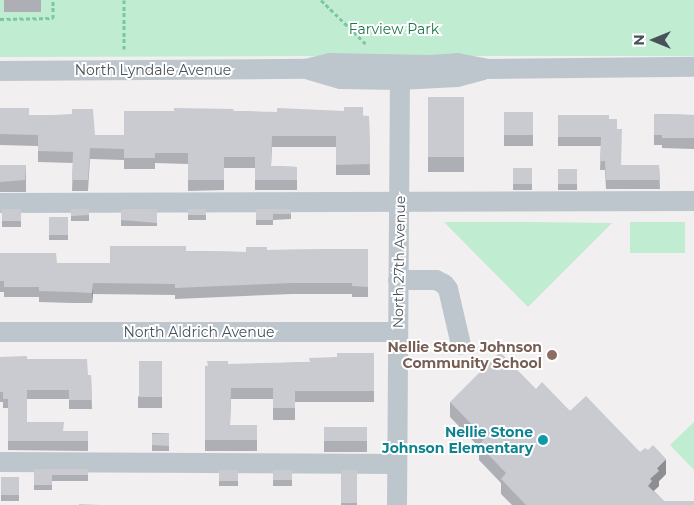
<!DOCTYPE html>
<style>
body{margin:0}
#map{position:relative;width:694px;height:505px;overflow:hidden;background:#f1efef;font-family:Montserrat,sans-serif}
div>[style]{position:absolute}
[style*='--x']{left:calc(var(--x)*1px);top:calc(var(--y)*1px);width:calc(var(--w)*1px);rotate:calc(var(--a)*1deg)}
.green>*{inset:0;background:#c0ecd1;transform-origin:0 0}
.path>*{height:3px;margin-top:-1.5px;transform-origin:0;background:repeating-linear-gradient(90deg,#7bc7a2 0 4px,transparent 0 6.5px)}
.minor>*{height:20px;margin:-10px;padding:0 10px;transform-origin:10px;border-radius:10px;background:#bec6cd}
.wall>*{inset:0;background:#adafb4;transform-origin:0 0}
.shaded-wall>*{inset:0;background:#8d8e92}
.building>*{inset:0;background:#c9cbd1;transform-origin:0 0}
.dots>*{width:14px;height:14px;translate:-50% -50%;box-sizing:border-box;border:2px solid #fff;border-radius:50%}
span{translate:-50% -50%;white-space:nowrap;text-align:center;line-height:1.15;-webkit-text-stroke:4px #fff;paint-order:stroke}
.park-label{font-size:14px;color:#1e774c}
.street-label{font-size:14px;color:#48525b}
.education-label{font-size:14px;color:#785e54;font-weight:700}
.right{translate:-100% -50%;text-align:right}
.culture-label{font-size:14px;color:#0d838f;font-weight:700}
.north{position:absolute;left:629px;top:15px;width:50px;height:50px;-webkit-text-stroke:4px #fff;paint-order:stroke;rotate:270deg;font-size:14px;font-weight:700;line-height:20px;text-align:center;color:#48525b}
.north::after{content:'';display:block;margin:auto;width:18px;height:22px;background:#48525b;clip-path:polygon(50% 0,100% 100%,50% 72%,0 100%)}
</style>
<div id="map">
<div class="green">
<div style="clip-path:polygon(0 0,694px 0,694px 56px,456px 56px,438px 59px,302px 56px,0 57px)"></div>
<div style="clip-path:polygon(444px 222px,528px 222px,612px 223px,528px 307px)"></div>
<div style="left:630px;top:222px;width:55px;height:31px"></div>
<div style="clip-path:polygon(694px 422px,694px 470px,670px 445px)"></div>
</div>
<div class="path">
<div style="--x:321;--y:0;--w:64;--a:44.4"></div>
<div style="--x:0;--y:19;--w:53;--a:-1.1"></div>
<div style="--x:53;--y:18;--w:18;--a:-90"></div>
<div style="--x:124;--y:49;--w:49;--a:-90"></div>
</div>
<div class="minor">
<div style="--x:309;--y:70;--w:33;--a:16"></div>
<div style="--x:341;--y:79;--w:59;--a:1"></div>
<div style="--x:400;--y:80;--w:57;--a:-3"></div>
<div style="--x:457;--y:77;--w:27;--a:-15"></div>
<div style="--x:0;--y:71;--w:306;--a:-0.4"></div>
<div style="--x:306;--y:69;--w:25;--a:-14"></div>
<div style="--x:330;--y:63;--w:100;--a:1.1"></div>
<div style="--x:430;--y:65;--w:27;--a:-4"></div>
<div style="--x:457;--y:63;--w:31;--a:11"></div>
<div style="--x:487;--y:69;--w:207;--a:-0.6"></div>
<div style="--x:0;--y:203;--w:694;--a:-0.17"></div>
<div style="--x:398;--y:280;--w:38;--a:0"></div>
<div style="--x:436;--y:280;--w:9;--a:27"></div>
<div style="--x:444;--y:284;--w:6;--a:51"></div>
<div style="--x:448;--y:289;--w:57;--a:76.9"></div>
<div style="--x:0;--y:332;--w:398;--a:0"></div>
<div style="--x:0;--y:462;--w:397;--a:0.3"></div>
<div style="--x:397;--y:505;--w:425;--a:-89.6"></div>
</div>
<div class="wall">
<div style="clip-path:polygon(0 0,41px 0,41px 12px,4px 12px,4px 0)"></div>
<div style="left:428px;top:97px;width:36px;height:75px"></div>
<div style="clip-path:polygon(0 108px,29px 115px,95px 135px,124px 135px,233px 111px,369px 116px,370px 175px,336px 175px,336px 147px,272px 147px,271px 166px,297px 167px,297px 190px,255px 190px,255px 168px,224px 168px,224px 190px,188px 191px,188px 164px,155px 163px,155px 169px,124px 169px,124px 160px,90px 159px,88px 191px,72px 191px,73px 163px,38px 162px,38px 146px,0 145px)"></div>
<div style="left:504px;top:112px;width:29px;height:34px"></div>
<div style="clip-path:polygon(654px 114px,694px 115px,694px 149px,662px 148px,662px 145px,654px 145px)"></div>
<div style="clip-path:polygon(558px 115px,609px 119px,617px 129px,621px 165px,659px 165px,660px 189px,606px 189px,605px 170px,600px 170px,601px 146px,558px 146px)"></div>
<div style="left:0;top:165px;width:26px;height:27px"></div>
<div style="left:513px;top:168px;width:19px;height:22px"></div>
<div style="left:558px;top:169px;width:19px;height:21px"></div>
<div style="left:2px;top:209px;width:19px;height:18px"></div>
<div style="left:71px;top:209px;width:18px;height:12px"></div>
<div style="left:121px;top:209px;width:36px;height:17px"></div>
<div style="left:188px;top:209px;width:18px;height:11px"></div>
<div style="clip-path:polygon(256px 209px,291px 209px,291px 219px,273px 220px,273px 225px,256px 225px)"></div>
<div style="left:49px;top:217px;width:19px;height:23px"></div>
<div style="clip-path:polygon(368px 249px,368px 297px,352px 297px,352px 294px,292px 294px,175px 299px,175px 295px,93px 294px,92px 303px,72px 303px,39px 302px,39px 297px,4px 297px,4px 292px,0 292px,0 253px,57px 263px,110px 263px,186px 251px,246px 252px,267px 250px)"></div>
<div style="clip-path:polygon(374px 353px,374px 402px,295px 402px,295px 420px,273px 420px,273px 399px,231px 399px,230px 425px,257px 425px,257px 451px,205px 451px,205px 366px,309px 362px,337px 357px)"></div>
<div style="clip-path:polygon(0 357px,27px 359px,88px 375px,91px 375px,92px 409px,69px 409px,69px 399px,27px 399px,27px 422px,63px 431px,88px 431px,88px 451px,8px 450px,8px 408px,3px 408px,3px 402px,0 402px)"></div>
<div style="clip-path:polygon(162px 361px,162px 408px,138px 408px,138px 397px)"></div>
<div style="clip-path:polygon(536px 389px,570px 411px,640px 452px,666px 474px,659px 481px,659px 486px,654px 491px,664px 501px,694px 505px,512px 505px,501px 494px,501px 483px,479px 460px,479px 447px,450px 417px,450px 402px)"></div>
<div style="left:324px;top:427px;width:43px;height:25px"></div>
<div style="left:169px;top:433px;width:18px;height:17px;rotate:90deg"></div>
<div style="clip-path:polygon(34px 469px,88px 469px,88px 481px,52px 481px,52px 490px,34px 490px)"></div>
<div style="left:219px;top:470px;width:19px;height:16px"></div>
<div style="left:273px;top:470px;width:19px;height:16px"></div>
<div style="left:341px;top:470px;width:16px;height:35px"></div>
<div style="left:1px;top:477px;width:18px;height:24px"></div>
</div>
<div class="shaded-wall">
<div style="clip-path:polygon(93px 283px,93px 294px,92px 303px,92px 293px)"></div>
<div style="clip-path:polygon(666px 459px,666px 474px,659px 481px,659px 486px,652px 492px,648px 486px,650px 479px,657px 468px)"></div>
</div>
<div class="building">
<div style="left:428px;top:97px;width:36px;height:60px"></div>
<div style="clip-path:polygon(344px 107px,363px 107px,363px 116px,369px 116px,370px 164px,336px 165px,336px 136px,272px 136px,271px 166px,297px 167px,297px 180px,255px 180px,255px 157px,224px 157px,224px 180px,188px 180px,188px 153px,155px 153px,155px 158px,124px 158px,124px 149px,90px 148px,88px 180px,72px 180px,73px 152px,38px 151px,38px 135px,0 134px,0 108px,29px 108px,29px 115px,53px 115px,72px 114px,72px 109px,93px 109px,95px 135px,124px 135px,124px 111px,174px 111px,174px 108px,234px 109px,233px 111px,277px 112px,277px 108px,344px 111px)"></div>
<div style="left:504px;top:112px;width:29px;height:23px"></div>
<div style="clip-path:polygon(654px 114px,694px 115px,694px 138px,662px 138px,662px 135px,654px 135px)"></div>
<div style="clip-path:polygon(558px 115px,609px 115px,609px 119px,617px 119px,617px 129px,622px 129px,621px 165px,659px 165px,660px 180px,606px 180px,605px 161px,600px 161px,601px 137px,558px 137px)"></div>
<div style="clip-path:polygon(0 165px,26px 165px,25px 180px,0 182px)"></div>
<div style="left:513px;top:168px;width:19px;height:16px"></div>
<div style="left:558px;top:169px;width:19px;height:15px"></div>
<div style="left:2px;top:209px;width:19px;height:12px"></div>
<div style="clip-path:polygon(71px 209px,89px 209px,89px 215px,71px 216px)"></div>
<div style="clip-path:polygon(121px 209px,157px 209px,157px 223px,121px 220px)"></div>
<div style="left:188px;top:209px;width:18px;height:6px"></div>
<div style="clip-path:polygon(256px 209px,291px 209px,291px 214px,273px 214px,273px 220px,256px 220px)"></div>
<div style="left:49px;top:217px;width:19px;height:18px"></div>
<div style="clip-path:polygon(110px 246px,186px 246px,186px 251px,246px 252px,246px 247px,267px 247px,267px 250px,368px 249px,368px 287px,352px 286px,352px 283px,292px 283px,175px 288px,175px 284px,93px 283px,92px 293px,72px 292px,39px 291px,39px 287px,4px 287px,4px 281px,0 281px,0 253px,56px 253px,57px 263px,110px 263px)"></div>
<div style="clip-path:polygon(500px 352px,536px 389px,542px 382px,570px 411px,586px 396px,640px 452px,645px 448px,648px 450px,653px 445px,666px 459px,657px 468px,659px 471px,650px 479px,652px 481px,648px 486px,664px 501px,694px 501px,694px 505px,526px 505px,501px 479px,506px 473px,479px 445px,485px 438px,450px 402px)"></div>
<div style="clip-path:polygon(337px 353px,374px 353px,374px 391px,295px 391px,295px 408px,273px 408px,273px 388px,231px 388px,230px 425px,257px 425px,257px 440px,205px 440px,205px 366px,208px 366px,207px 361px,228px 361px,228px 364px,310px 362px,309px 358px,337px 357px)"></div>
<div style="clip-path:polygon(27px 356px,27px 359px,87px 359px,88px 375px,91px 375px,92px 400px,69px 400px,69px 390px,27px 390px,27px 422px,64px 422px,63px 431px,88px 431px,88px 441px,8px 441px,8px 399px,3px 399px,3px 392px,0 392px,0 357px)"></div>
<div style="left:162px;top:361px;width:36px;height:23px;rotate:90deg"></div>
<div style="left:324px;top:427px;width:43px;height:14px"></div>
<div style="clip-path:polygon(169px 433px,169px 446px,152px 445px,152px 434px)"></div>
<div style="clip-path:polygon(34px 469px,88px 469px,88px 475px,52px 475px,52px 485px,34px 485px)"></div>
<div style="left:219px;top:470px;width:19px;height:11px"></div>
<div style="left:273px;top:470px;width:19px;height:10px"></div>
<div style="left:341px;top:470px;width:16px;height:33px"></div>
<div style="left:1px;top:477px;width:18px;height:18px"></div>
<div style="clip-path:polygon(79px 504px,101px 504px,79px 505px)"></div>
</div>
<div class="dots">
<div style="left:552px;top:355px;background:#8d6e63"></div>
<div style="left:543px;top:440px;background:#0f9aa8"></div>
</div>
<div class="park-label">
<span style="left:394px;top:29px">Farview Park</span>
</div>
<div class="street-label">
<span style="left:153px;top:70px">North Lyndale Avenue</span>
<span style="left:399px;top:262px;rotate:-89deg">North 27th Avenue</span>
<span style="left:199px;top:332px">North Aldrich Avenue</span>
</div>
<div class="education-label">
<span class="right" style="left:542px;top:355px">Nellie Stone Johnson<br>Community School</span>
</div>
<div class="culture-label">
<span class="right" style="left:533px;top:440px">Nellie Stone<br>Johnson Elementary</span>
</div>
<div class="north">N</div>
</div>
